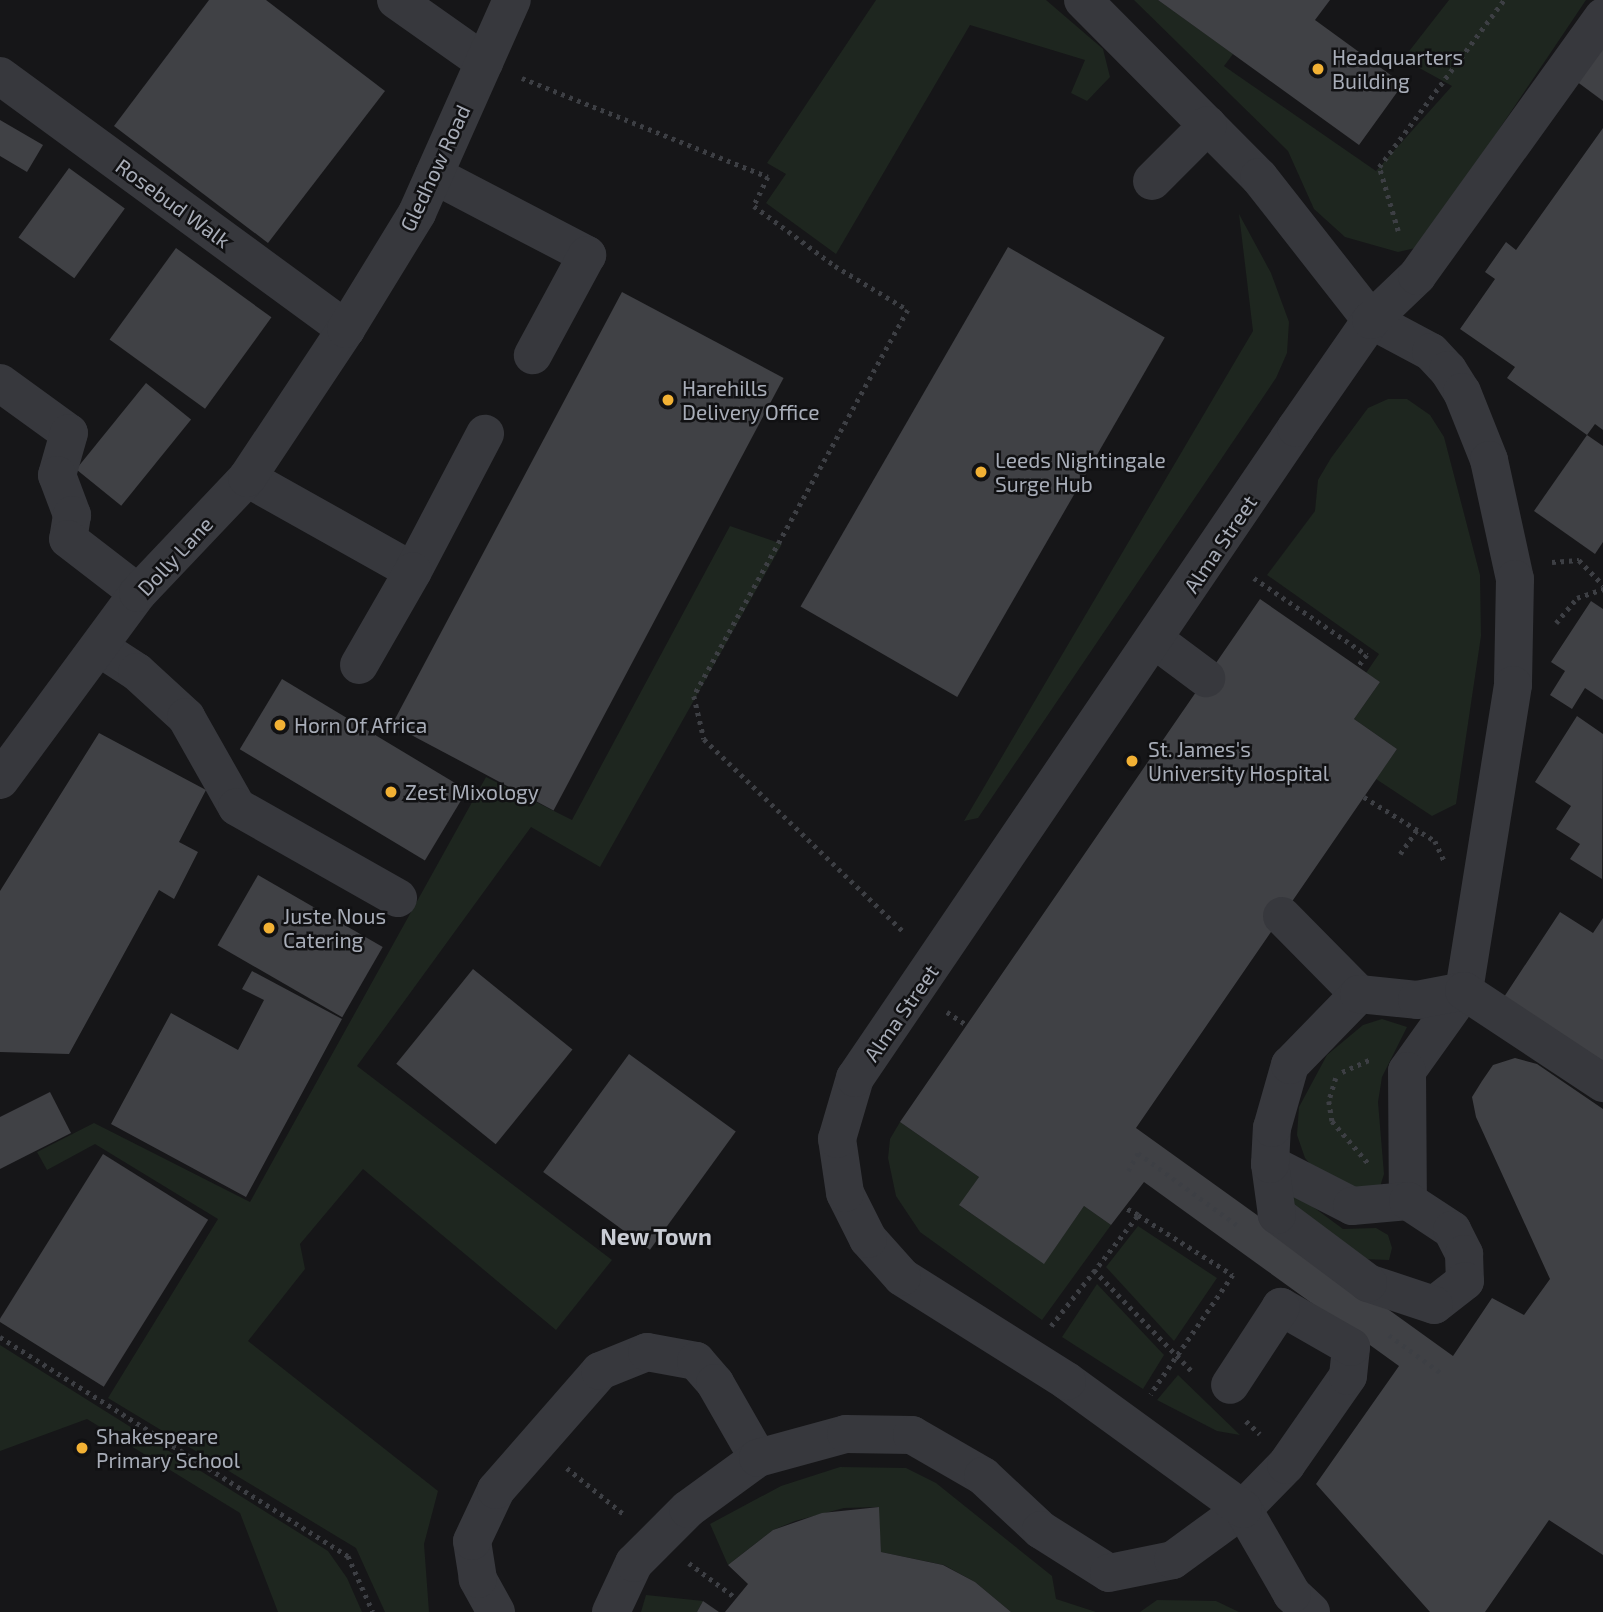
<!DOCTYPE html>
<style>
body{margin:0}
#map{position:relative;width:1603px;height:1612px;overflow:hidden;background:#161618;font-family:"Exo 2",sans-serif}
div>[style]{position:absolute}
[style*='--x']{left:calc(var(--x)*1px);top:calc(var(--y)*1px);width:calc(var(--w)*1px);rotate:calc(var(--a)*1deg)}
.green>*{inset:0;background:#1e261f}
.building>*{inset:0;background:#404145;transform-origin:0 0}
.path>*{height:4.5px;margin-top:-2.25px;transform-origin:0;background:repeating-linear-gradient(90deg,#3d3f44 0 3.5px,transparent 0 8.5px)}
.minor>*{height:38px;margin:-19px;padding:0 19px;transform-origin:19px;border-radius:19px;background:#37383d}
.dots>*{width:19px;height:19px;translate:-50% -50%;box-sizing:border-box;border:4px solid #111113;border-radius:50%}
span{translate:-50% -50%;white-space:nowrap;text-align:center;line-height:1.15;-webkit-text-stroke:5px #111113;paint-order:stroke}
.poi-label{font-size:21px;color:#a8adb8}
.left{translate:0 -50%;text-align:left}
.street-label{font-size:21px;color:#a8adb8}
.neighbourhood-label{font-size:23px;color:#c9ccd4;font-weight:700}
</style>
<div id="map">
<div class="green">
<div style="clip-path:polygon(876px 0,1046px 0,1103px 49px,1110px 77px,1087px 101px,1071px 93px,1085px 60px,970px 25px,836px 254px,766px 203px,786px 174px,767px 163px)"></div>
<div style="clip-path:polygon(1134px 0,1158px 0,1233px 54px,1224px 66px,1376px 171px,1452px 86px,1403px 59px,1449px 0,1586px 0,1420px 247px,1398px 252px,1345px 237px,1314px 209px,1288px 151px)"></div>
<div style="clip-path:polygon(1239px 214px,1271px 273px,1289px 322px,1287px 353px,1276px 378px,978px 818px,964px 821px,1253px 331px)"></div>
<div style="clip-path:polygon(1388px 399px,1407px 399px,1430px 415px,1444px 437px,1480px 575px,1481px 636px,1456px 804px,1432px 816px,1376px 779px,1397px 749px,1354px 719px,1380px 682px,1366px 673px,1379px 654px,1267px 575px,1315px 511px,1318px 480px,1331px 458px,1368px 408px)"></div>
<div style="clip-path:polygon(730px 526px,782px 544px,600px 867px,531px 827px,357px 1066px,612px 1260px,556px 1330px,363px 1169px,300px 1244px,305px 1269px,248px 1341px,438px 1491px,424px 1544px,429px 1612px,385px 1612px,356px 1548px,108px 1398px,218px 1219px,95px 1144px,47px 1170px,37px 1152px,94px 1123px,250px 1202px,486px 777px,572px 820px)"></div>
<div style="clip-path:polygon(1382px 1019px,1407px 1027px,1382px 1077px,1378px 1102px,1384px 1174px,1379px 1190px,1364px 1193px,1324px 1180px,1305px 1158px,1297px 1135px,1299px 1107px,1327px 1055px,1363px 1025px)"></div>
<div style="clip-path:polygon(900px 1122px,979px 1177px,960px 1206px,1044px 1263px,1084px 1206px,1111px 1225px,1042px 1320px,920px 1232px,896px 1196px,888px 1158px,890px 1139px)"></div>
<div style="clip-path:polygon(1289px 1189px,1343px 1229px,1376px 1228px,1388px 1235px,1392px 1248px,1389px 1260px,1362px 1259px,1293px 1211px)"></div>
<div style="clip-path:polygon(1138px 1226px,1217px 1278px,1174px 1341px,1106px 1267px)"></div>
<div style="clip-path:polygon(1097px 1284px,1164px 1355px,1143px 1389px,1062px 1337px)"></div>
<div style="clip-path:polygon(0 1345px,328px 1551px,347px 1578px,362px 1612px,278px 1612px,240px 1513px,87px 1419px,0 1451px)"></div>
<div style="clip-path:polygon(1178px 1375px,1240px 1435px,1217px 1431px,1157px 1400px)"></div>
<div style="clip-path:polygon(840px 1467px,906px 1468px,936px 1483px,1052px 1576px,1056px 1599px,1096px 1612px,1011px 1612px,975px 1582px,944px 1565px,881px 1552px,878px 1507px,844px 1508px,795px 1521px,773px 1530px,728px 1565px,710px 1524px,781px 1486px)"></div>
<div style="clip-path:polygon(646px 1595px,703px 1601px,697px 1612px,641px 1612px)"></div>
<div style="clip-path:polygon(1157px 1600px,1216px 1601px,1239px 1612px,1140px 1612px)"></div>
</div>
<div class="building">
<div style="clip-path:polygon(209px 0,266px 0,385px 91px,268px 243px,114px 126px)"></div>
<div style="clip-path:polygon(1158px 0,1330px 0,1315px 20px,1403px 84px,1359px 145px)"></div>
<div style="clip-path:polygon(1603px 34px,1603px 101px,1572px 78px)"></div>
<div style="clip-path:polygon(0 120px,43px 145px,27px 172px,0 156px)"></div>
<div style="clip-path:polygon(1603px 128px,1603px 430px,1595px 424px,1587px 435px,1507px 378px,1515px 367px,1460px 329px,1495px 279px,1485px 272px,1506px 242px,1516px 250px)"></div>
<div style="left:69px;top:168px;width:69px;height:86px;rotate:36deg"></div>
<div style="left:1008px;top:247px;width:181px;height:415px;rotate:30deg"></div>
<div style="left:176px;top:248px;width:118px;height:113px;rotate:36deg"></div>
<div style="left:622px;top:292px;width:183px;height:490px;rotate:28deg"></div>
<div style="left:146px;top:383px;width:58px;height:111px;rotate:39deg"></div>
<div style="clip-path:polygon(1587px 435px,1603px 446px,1603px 542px,1595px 554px,1534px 511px)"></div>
<div style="clip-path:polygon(1260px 599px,1380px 682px,1354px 719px,1397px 749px,1136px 1128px,1453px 1356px,1492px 1298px,1524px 1315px,1550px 1279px,1476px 1117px,1472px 1097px,1482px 1081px,1493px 1065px,1515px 1058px,1537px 1064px,1603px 1109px,1603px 1555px,1549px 1520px,1485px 1612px,1430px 1612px,1316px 1484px,1399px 1366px,1144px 1182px,1111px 1225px,1084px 1206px,1044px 1264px,959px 1205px,979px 1177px,900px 1122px)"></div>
<div style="clip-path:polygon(1591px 601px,1603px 609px,1603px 700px,1585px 688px,1572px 709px,1550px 695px,1565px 671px,1551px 662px)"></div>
<div style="left:282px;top:679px;width:216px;height:82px;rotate:31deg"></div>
<div style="clip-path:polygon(1577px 716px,1603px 734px,1602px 879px,1570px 859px,1580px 844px,1556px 829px,1571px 806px,1535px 782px)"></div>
<div style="clip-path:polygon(99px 733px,206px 790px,179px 842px,198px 852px,174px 899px,159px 890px,69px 1054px,0 1052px,0 891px)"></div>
<div style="left:258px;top:875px;width:144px;height:81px;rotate:30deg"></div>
<div style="clip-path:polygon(1560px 912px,1593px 933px,1603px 918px,1603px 1061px,1504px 997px)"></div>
<div style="left:473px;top:969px;width:128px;height:122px;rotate:39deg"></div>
<div style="clip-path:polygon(252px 971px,342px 1019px,246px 1197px,111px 1124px,171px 1013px,238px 1050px,264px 1000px,242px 989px)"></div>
<div style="left:629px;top:1054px;width:132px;height:146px;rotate:36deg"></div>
<div style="clip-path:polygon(50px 1092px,71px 1133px,0 1169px,0 1117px)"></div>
<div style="left:103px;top:1154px;width:124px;height:197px;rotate:32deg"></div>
<div style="clip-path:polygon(879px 1507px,881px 1552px,943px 1565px,975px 1582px,1011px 1612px,725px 1612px,748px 1584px,728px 1565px,773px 1530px,822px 1513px)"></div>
<div style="clip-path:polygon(703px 1601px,719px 1612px,697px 1612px)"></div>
</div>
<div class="path">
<div style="--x:522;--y:78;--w:265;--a:21.9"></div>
<div style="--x:768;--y:177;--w:32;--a:116"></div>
<div style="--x:754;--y:206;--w:101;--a:36.5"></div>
<div style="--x:835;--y:266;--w:85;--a:31.1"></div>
<div style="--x:908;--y:310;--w:441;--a:119"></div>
<div style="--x:694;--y:696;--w:44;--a:76.9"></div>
<div style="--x:704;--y:739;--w:278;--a:44"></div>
<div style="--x:1398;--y:231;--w:67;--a:-106.5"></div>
<div style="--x:1379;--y:167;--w:209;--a:-53.2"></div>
<div style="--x:1552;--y:562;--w:27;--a:-4"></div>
<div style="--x:1579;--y:560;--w:35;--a:46"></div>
<div style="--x:1254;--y:578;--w:137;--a:34.3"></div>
<div style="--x:1367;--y:655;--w:15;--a:127"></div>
<div style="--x:1556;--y:623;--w:33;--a:-50"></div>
<div style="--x:1577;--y:598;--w:28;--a:-19"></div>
<div style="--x:1364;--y:797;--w:84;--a:31.8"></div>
<div style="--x:1435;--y:841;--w:21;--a:65"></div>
<div style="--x:1400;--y:854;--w:29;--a:-55"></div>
<div style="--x:947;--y:1012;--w:24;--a:33"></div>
<div style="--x:1342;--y:1072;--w:30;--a:-24"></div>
<div style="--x:1336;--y:1078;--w:24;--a:107"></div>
<div style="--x:1329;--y:1101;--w:20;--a:81"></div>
<div style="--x:1332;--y:1121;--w:55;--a:49.4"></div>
<div style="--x:1128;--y:1171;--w:21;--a:-61"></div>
<div style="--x:1138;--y:1153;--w:122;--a:36"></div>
<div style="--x:1138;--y:1215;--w:112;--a:32.3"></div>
<div style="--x:1233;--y:1275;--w:145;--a:124.6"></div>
<div style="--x:1094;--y:1270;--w:142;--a:45.9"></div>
<div style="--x:1051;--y:1326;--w:141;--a:-51.9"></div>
<div style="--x:1138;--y:1215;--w:15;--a:-152"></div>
<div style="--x:1389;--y:1335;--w:64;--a:36.2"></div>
<div style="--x:0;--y:1337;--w:411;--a:32.2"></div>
<div style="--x:348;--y:1556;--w:61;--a:65.9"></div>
<div style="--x:1246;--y:1421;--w:19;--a:43"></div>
<div style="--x:567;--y:1468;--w:76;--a:39.1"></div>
<div style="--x:689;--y:1563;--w:59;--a:36.7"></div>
</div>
<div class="minor">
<div style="--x:396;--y:0;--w:108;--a:35.2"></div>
<div style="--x:1083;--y:0;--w:250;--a:45.2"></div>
<div style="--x:1259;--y:177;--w:182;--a:51.9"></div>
<div style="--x:1371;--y:320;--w:68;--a:28.1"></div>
<div style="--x:1431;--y:352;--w:25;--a:47"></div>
<div style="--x:1448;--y:370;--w:26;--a:58"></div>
<div style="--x:1462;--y:392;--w:73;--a:68.3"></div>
<div style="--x:1489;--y:460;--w:122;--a:77.7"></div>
<div style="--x:1515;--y:579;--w:106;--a:91.1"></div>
<div style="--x:1513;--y:685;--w:310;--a:99.1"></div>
<div style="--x:1464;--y:991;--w:98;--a:125.5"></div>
<div style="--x:1407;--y:1071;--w:130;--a:89.6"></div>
<div style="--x:0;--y:76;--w:429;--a:36.2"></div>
<div style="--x:434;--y:175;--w:173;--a:27.6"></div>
<div style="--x:587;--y:255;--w:114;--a:118.4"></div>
<div style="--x:1152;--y:181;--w:79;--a:-45"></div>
<div style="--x:0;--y:383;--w:85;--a:35.9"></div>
<div style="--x:69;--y:433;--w:44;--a:105.9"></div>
<div style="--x:57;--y:475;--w:43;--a:69.4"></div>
<div style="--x:72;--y:515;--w:24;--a:99"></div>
<div style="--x:68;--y:539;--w:88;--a:37.6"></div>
<div style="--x:247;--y:478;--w:190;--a:29.3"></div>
<div style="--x:413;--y:571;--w:155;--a:-62.3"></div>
<div style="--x:1155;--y:640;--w:64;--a:36.7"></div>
<div style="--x:100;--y:648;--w:44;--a:33"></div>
<div style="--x:137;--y:672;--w:67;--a:42.6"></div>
<div style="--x:186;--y:717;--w:103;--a:60.5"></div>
<div style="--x:237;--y:807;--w:185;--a:29.5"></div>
<div style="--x:359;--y:665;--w:108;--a:-60.1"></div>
<div style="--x:0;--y:780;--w:232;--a:-53.6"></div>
<div style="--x:138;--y:593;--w:158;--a:-46.5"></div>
<div style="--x:247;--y:478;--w:179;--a:-56.4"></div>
<div style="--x:346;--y:329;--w:136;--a:-58.5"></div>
<div style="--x:417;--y:213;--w:233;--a:-66"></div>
<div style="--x:1282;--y:916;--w:110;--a:45.4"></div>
<div style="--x:1270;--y:1164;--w:92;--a:27.1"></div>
<div style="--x:1352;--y:1206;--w:56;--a:-5.1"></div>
<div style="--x:1408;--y:1201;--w:53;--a:33.4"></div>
<div style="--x:1452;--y:1230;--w:27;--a:63"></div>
<div style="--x:1464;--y:1254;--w:27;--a:88"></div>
<div style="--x:1465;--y:1281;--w:39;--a:142"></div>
<div style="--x:1434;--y:1305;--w:70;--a:-161.6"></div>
<div style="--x:1368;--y:1283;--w:114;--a:-143.2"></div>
<div style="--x:1277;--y:1215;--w:51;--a:-97.8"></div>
<div style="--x:1270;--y:1164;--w:36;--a:-87"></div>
<div style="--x:1272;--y:1128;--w:66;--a:-74.1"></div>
<div style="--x:1290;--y:1065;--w:99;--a:-45.8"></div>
<div style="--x:1359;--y:994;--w:58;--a:5.9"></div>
<div style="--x:1417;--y:1000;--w:48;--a:-10.8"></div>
<div style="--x:1464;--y:991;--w:167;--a:33.5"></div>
<div style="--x:496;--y:1612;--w:38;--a:-119"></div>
<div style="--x:478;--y:1579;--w:38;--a:-99"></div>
<div style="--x:472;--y:1541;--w:56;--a:-64.8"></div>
<div style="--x:496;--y:1490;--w:158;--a:-48.8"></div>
<div style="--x:600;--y:1371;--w:51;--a:-22"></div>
<div style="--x:647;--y:1352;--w:50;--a:10.4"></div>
<div style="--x:696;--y:1361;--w:29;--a:49"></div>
<div style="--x:715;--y:1383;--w:86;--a:60.2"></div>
<div style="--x:611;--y:1612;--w:54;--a:-64.9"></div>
<div style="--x:634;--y:1563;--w:76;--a:-45"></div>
<div style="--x:688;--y:1509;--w:87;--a:-36.1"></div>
<div style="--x:758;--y:1458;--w:91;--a:-15.3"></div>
<div style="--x:846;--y:1434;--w:66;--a:0.9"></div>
<div style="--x:912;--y:1435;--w:82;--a:30"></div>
<div style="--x:983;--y:1476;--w:79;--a:43"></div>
<div style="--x:1041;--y:1530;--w:80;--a:32.3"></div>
<div style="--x:1109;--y:1573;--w:65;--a:-11.5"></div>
<div style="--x:1173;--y:1560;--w:87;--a:-36.1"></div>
<div style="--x:1243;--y:1509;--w:62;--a:-45.7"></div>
<div style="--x:1286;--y:1465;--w:108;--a:-55.1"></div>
<div style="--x:1348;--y:1376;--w:29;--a:-84"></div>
<div style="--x:1351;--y:1347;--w:81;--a:-150.3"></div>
<div style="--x:1281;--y:1307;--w:93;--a:123.2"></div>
<div style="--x:1311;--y:1612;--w:26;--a:-137"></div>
<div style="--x:1292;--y:1594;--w:98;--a:-120"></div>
<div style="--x:1243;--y:1509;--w:218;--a:-144"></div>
<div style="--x:1067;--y:1381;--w:195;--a:-147.8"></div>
<div style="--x:902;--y:1277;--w:51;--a:-131.8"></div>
<div style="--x:868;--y:1239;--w:51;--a:-116.6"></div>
<div style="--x:845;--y:1193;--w:55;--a:-98.4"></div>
<div style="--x:837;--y:1139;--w:64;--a:-73.6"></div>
<div style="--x:855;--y:1078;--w:785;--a:-55.84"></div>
<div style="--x:1296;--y:428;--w:131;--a:-55.2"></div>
<div style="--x:1371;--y:320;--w:64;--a:-43.7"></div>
<div style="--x:1417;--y:276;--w:319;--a:-54.3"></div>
</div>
<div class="dots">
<div style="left:1318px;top:69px;background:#f2b134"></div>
<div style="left:668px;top:400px;background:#f2b134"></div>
<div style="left:981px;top:472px;background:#f2b134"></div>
<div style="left:280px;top:725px;background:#f2b134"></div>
<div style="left:1132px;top:761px;background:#f2b134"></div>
<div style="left:391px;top:792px;background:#f2b134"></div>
<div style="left:269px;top:928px;background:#f2b134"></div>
<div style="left:82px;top:1448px;background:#f2b134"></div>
</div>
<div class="poi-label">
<span class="left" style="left:1332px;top:69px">Headquarters<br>Building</span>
<span class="left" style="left:682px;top:400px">Harehills<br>Delivery Office</span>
<span class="left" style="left:995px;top:472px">Leeds Nightingale<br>Surge Hub</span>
<span class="left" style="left:294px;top:725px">Horn Of Africa</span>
<span class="left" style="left:1148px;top:761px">St. James's<br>University Hospital</span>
<span class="left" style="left:405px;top:792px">Zest Mixology</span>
<span class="left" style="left:283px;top:928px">Juste Nous<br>Catering</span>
<span class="left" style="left:96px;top:1448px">Shakespeare<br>Primary School</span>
</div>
<div class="street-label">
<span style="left:435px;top:168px;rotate:-65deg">Gledhow Road</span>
<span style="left:173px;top:203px;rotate:36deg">Rosebud Walk</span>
<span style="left:1220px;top:544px;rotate:-56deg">Alma Street</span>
<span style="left:175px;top:556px;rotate:-47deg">Dolly Lane</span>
<span style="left:901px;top:1013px;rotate:-55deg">Alma Street</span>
</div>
<div class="neighbourhood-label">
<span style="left:656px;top:1236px">New Town</span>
</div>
</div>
